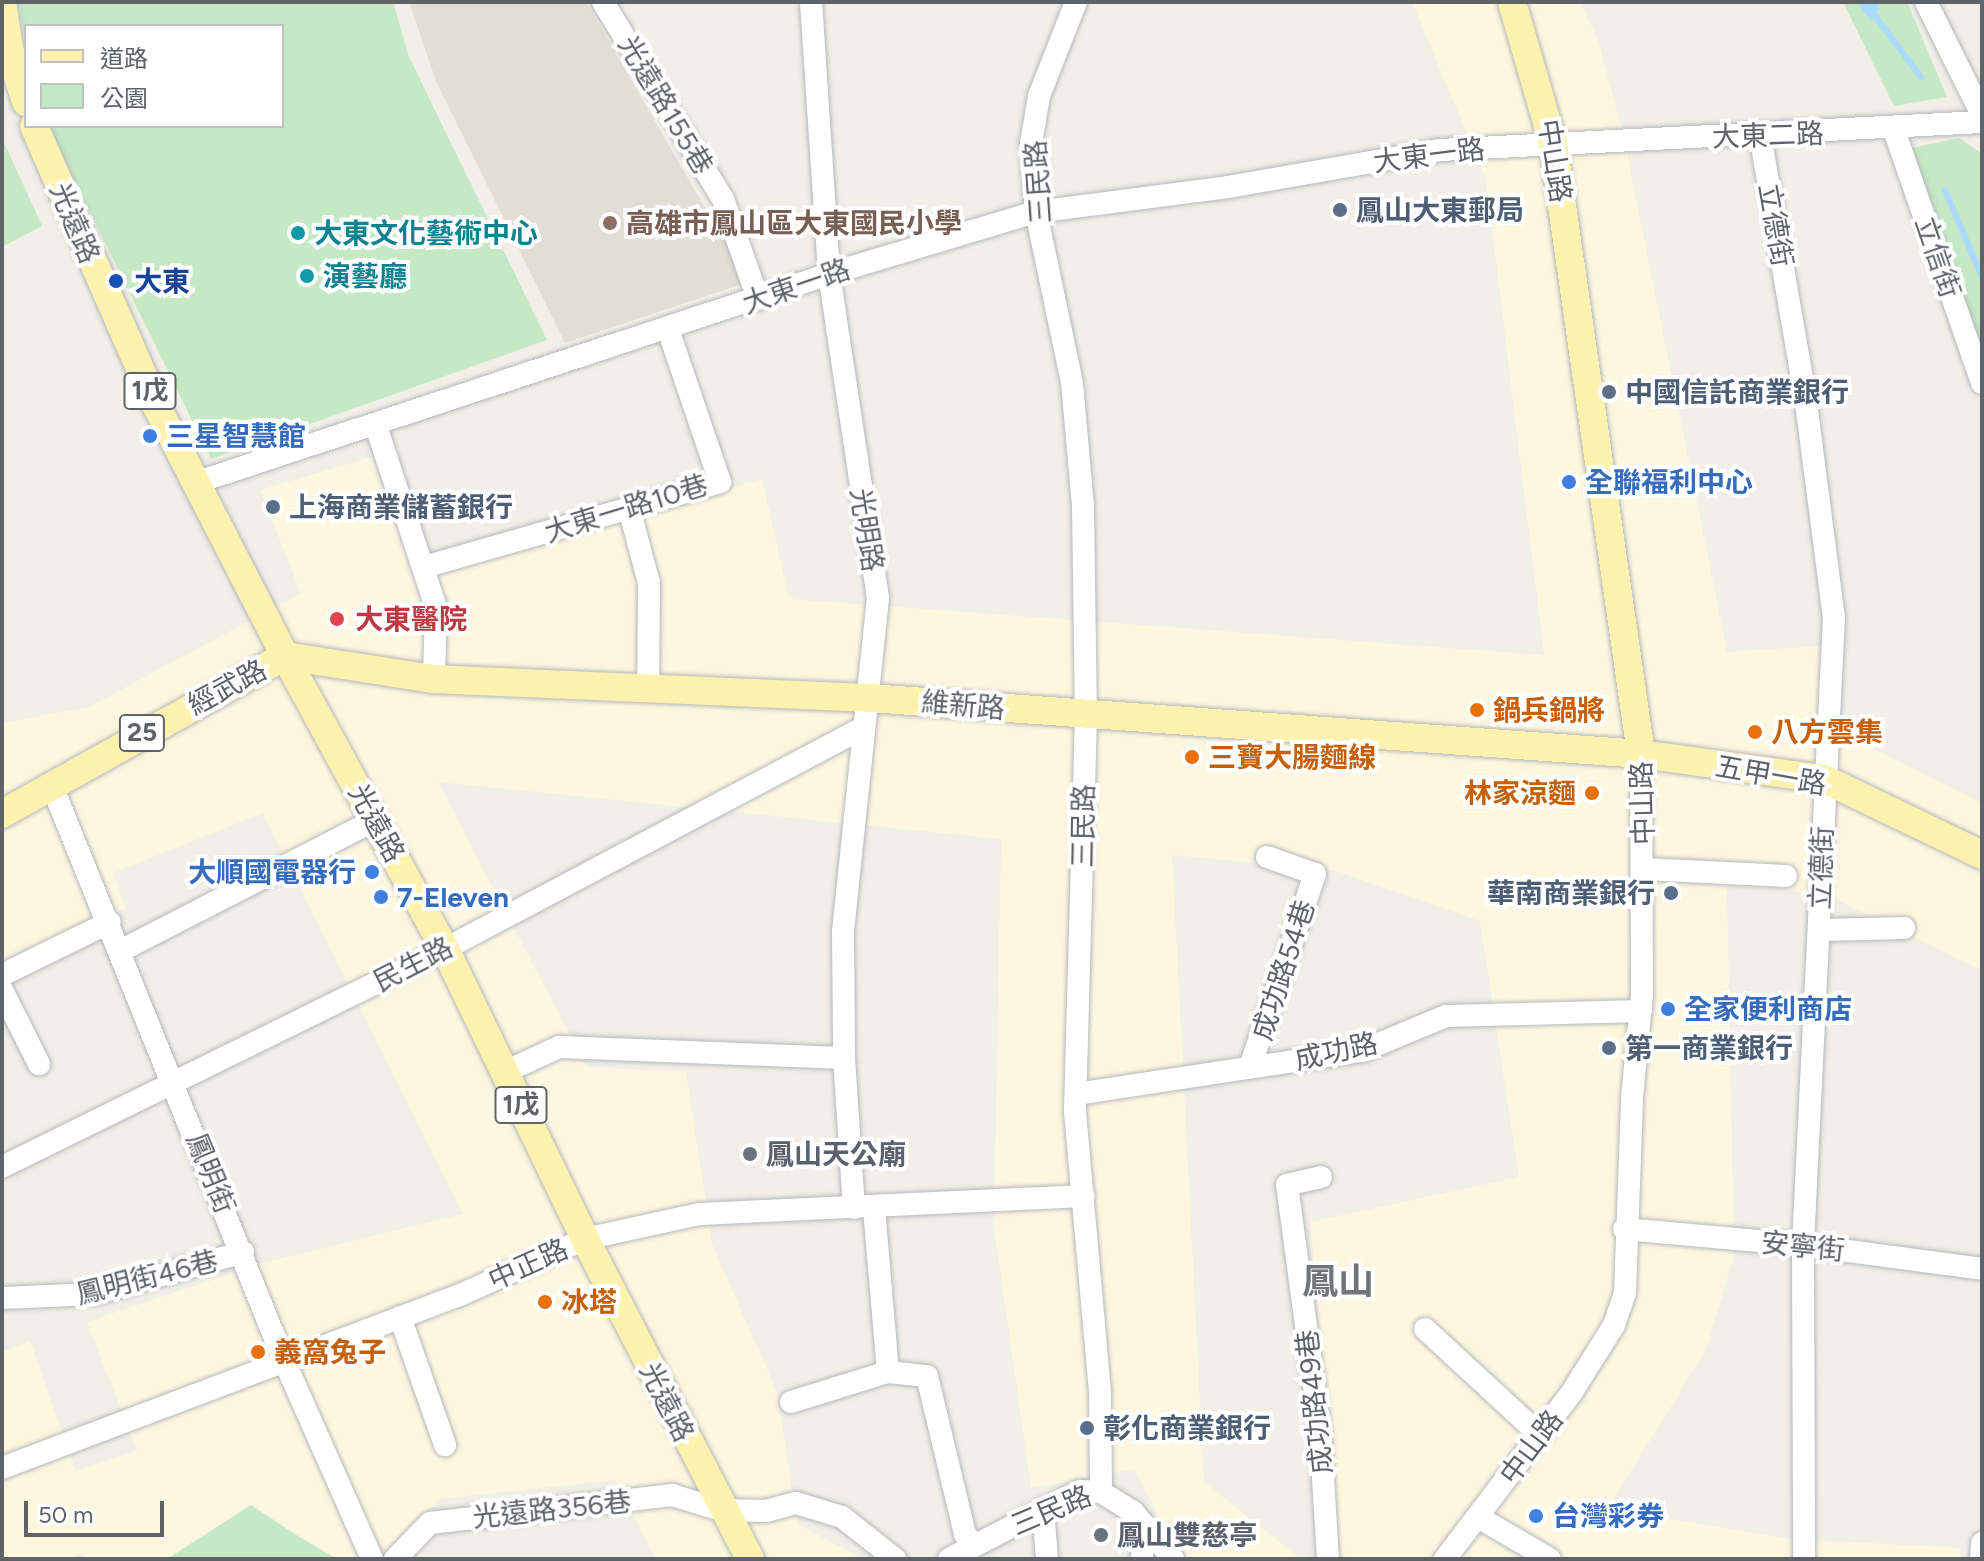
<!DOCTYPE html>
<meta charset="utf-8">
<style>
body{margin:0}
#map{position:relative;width:1984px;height:1561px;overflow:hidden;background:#f1efe8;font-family:Figtree,"Noto Sans TC",sans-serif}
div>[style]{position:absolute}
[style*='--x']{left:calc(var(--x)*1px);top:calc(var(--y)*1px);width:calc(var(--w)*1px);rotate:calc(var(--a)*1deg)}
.commercial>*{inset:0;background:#fef7e0}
.education>*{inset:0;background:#e1ded6}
.green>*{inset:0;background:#c5e8c5}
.water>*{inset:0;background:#aadaff}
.stream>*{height:6px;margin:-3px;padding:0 3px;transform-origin:3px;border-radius:3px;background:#aadaff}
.roads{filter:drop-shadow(0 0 2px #b5b8bc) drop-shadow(0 0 2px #b5b8bc)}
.minor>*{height:22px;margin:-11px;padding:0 11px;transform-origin:11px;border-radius:11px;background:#fff}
.major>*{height:28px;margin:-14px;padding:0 14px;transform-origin:14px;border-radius:14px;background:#fff2af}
.dots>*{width:22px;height:22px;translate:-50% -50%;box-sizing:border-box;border:4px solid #fff;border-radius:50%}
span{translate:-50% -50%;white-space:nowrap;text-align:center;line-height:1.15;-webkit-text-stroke:8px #fff;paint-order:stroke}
.shield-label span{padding:2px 6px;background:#fff;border:2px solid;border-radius:6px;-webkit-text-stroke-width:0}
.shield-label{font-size:26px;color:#5f6368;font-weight:700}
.street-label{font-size:28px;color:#5f6368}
.service-label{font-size:28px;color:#4e5e75;font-weight:700}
.left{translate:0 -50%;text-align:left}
.right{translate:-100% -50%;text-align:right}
.education-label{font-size:28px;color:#785e54;font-weight:700}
.culture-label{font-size:28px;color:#0d838f;font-weight:700}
.transit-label{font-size:28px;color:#164399;font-weight:700}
.shop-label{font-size:28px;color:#366cbe;font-weight:700}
.health-label{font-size:28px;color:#be3a42;font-weight:700}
.food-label{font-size:28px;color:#c56008;font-weight:700}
.worship-label{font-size:28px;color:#5b616d;font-weight:700}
.district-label{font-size:36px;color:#70757a;font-weight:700}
.frame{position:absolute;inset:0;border:4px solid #5f6368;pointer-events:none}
.legend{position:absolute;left:24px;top:24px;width:260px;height:104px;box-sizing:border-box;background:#fff;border:2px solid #bfc1c3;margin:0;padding:10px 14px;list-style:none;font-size:24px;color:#5f6368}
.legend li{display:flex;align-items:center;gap:16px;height:40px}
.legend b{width:40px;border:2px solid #bfc1c3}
.scale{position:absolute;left:24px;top:1501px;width:140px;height:36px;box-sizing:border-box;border:4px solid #5f6368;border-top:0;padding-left:10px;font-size:24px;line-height:28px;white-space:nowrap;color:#5f6368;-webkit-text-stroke:6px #fff;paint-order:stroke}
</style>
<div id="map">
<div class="commercial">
<div style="clip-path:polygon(1412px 2px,1580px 2px,1598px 40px,1623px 134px,1727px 652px,1820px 646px,1822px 724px,1982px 803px,1982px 970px,1833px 898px,1780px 888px,1727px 887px,1734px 1256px,1706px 1350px,1608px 1508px,1790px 1539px,1960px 1548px,1960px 1559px,1338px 1559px,1310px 1222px,1519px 1177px,1480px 921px,1333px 870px,1172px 855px,1204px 1482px,1301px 1559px,1156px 1559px,1156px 1511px,1135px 1469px,1031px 1488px,994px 1227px,1001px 839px,438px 782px,586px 1067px,686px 1072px,712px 1244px,777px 1392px,797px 1524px,863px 1559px,656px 1559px,615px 1480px,439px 1499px,386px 1559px,337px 1559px,251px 1505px,167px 1559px,86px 1559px,81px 1553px,67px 1559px,2px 1559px,2px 1352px,30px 1341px,76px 1471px,137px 1450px,87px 1322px,266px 1262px,463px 1214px,263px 813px,113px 873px,126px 908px,2px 968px,2px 723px,89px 707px,301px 593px,260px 490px,372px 457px,414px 578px,762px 479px,789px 599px,1544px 655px,1486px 179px)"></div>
</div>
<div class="education">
<div style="clip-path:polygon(409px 2px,586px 2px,748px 282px,565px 343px,436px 81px)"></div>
</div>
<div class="green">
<div style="clip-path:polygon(18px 2px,393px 2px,409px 57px,547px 340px,211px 459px,48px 126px,282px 126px,282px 26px,26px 26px,26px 49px)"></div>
<div style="clip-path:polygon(1843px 2px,1907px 2px,1947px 97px,1894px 106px)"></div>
<div style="clip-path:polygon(2px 138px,42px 226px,2px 247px)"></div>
<div style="clip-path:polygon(1959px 138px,1982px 154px,1982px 356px,1912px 148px)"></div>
<div style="clip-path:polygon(251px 1505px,297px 1536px,337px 1559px,167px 1559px)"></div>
</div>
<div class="water">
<div style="clip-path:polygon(1858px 2px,1881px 2px,1872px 21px,1862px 10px)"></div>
</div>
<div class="stream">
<div style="--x:1865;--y:2;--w:94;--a:53.3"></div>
<div style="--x:1945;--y:190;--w:95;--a:67"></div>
</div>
<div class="roads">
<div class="minor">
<div style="--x:603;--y:2;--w:231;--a:58.7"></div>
<div style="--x:723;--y:199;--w:106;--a:70.7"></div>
<div style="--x:811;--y:2;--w:273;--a:86.2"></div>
<div style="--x:829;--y:274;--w:328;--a:81.4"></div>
<div style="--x:878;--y:598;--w:335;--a:96"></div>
<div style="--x:843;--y:931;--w:127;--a:89.5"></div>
<div style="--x:844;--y:1058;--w:150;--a:86.2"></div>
<div style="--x:1076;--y:2;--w:101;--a:111.5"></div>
<div style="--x:1039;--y:96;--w:48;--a:99.7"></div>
<div style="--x:1031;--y:143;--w:69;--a:85.9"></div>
<div style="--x:1036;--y:212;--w:175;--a:78.1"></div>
<div style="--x:1072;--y:383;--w:123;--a:84.9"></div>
<div style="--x:1083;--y:506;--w:209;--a:89.2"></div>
<div style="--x:1086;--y:715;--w:397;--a:91.6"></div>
<div style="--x:1075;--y:1112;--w:283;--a:84.9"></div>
<div style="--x:1100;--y:1394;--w:98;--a:89.4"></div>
<div style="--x:1926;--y:2;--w:126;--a:63.6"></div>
<div style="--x:1894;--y:130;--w:268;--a:70.8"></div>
<div style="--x:1760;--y:135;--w:264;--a:80.2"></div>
<div style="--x:1805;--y:395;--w:224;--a:82.6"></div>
<div style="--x:1834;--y:617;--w:629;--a:92.83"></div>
<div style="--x:1803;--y:1245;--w:314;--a:89.8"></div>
<div style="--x:376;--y:426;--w:191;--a:71.7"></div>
<div style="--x:436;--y:607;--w:72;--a:91.6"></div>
<div style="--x:198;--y:482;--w:664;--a:-18.24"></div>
<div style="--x:829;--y:274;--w:216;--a:-16.7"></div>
<div style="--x:1036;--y:212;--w:194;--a:-7.4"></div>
<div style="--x:1228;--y:187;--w:215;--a:-9.9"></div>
<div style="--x:1440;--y:150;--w:543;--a:-2.96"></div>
<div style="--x:629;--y:508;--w:78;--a:75.1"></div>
<div style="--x:649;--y:583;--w:105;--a:90.5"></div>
<div style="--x:424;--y:567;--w:308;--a:-16"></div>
<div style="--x:720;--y:482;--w:162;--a:-108.8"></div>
<div style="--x:52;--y:786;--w:617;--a:68.01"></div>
<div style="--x:283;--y:1358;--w:220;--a:66.1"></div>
<div style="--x:1645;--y:869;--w:141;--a:2.8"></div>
<div style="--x:1820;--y:930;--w:84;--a:-1.4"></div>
<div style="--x:122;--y:950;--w:284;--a:-27.2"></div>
<div style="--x:2;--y:975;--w:120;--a:-26.1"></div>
<div style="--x:2;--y:990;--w:83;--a:63.4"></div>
<div style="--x:1250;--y:1067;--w:204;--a:-71.4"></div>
<div style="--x:1315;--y:874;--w:51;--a:-160.5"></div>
<div style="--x:505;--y:1072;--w:60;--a:-24.8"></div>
<div style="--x:559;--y:1047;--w:285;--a:2.2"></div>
<div style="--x:1076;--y:1094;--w:289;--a:-8.6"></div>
<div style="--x:1362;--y:1051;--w:91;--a:-22.6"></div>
<div style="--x:1446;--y:1016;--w:195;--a:-1.5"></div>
<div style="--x:2;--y:1167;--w:494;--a:-26.2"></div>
<div style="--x:445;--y:949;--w:471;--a:-27.9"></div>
<div style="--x:1321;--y:1177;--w:35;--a:167"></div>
<div style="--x:1287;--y:1185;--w:246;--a:82.3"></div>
<div style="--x:1320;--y:1429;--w:130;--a:86.5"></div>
<div style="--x:1624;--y:1229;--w:180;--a:5.1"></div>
<div style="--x:1803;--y:1245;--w:181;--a:7.6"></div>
<div style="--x:2;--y:1298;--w:92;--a:-2.5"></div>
<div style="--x:94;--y:1294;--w:155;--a:-15.7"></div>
<div style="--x:400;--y:1317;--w:136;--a:70.6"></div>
<div style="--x:1425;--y:1329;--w:156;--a:42.7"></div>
<div style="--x:888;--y:1372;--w:39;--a:6"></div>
<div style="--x:927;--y:1376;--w:163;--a:76.5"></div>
<div style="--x:965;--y:1534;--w:15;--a:53"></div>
<div style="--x:791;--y:1402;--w:102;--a:-17.2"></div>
<div style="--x:888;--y:1372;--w:165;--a:-94.9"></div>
<div style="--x:2;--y:1468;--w:490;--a:-20.7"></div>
<div style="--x:460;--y:1295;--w:137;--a:-24.1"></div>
<div style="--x:585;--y:1239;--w:118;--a:-12.3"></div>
<div style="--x:700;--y:1214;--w:384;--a:-2.7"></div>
<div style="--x:1043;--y:1509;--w:50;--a:85.4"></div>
<div style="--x:1478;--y:1517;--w:83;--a:30.3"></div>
<div style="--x:395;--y:1559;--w:50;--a:-45.8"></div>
<div style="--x:430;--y:1523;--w:244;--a:-6.6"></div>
<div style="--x:672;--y:1495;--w:51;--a:17"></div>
<div style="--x:721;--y:1510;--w:45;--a:1.3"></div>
<div style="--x:766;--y:1511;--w:31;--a:-15"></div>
<div style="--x:796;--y:1503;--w:48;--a:16.9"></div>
<div style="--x:842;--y:1517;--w:68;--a:38.4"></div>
<div style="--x:949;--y:1559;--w:148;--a:-27.4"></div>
<div style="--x:1080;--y:1491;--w:21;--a:3"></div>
<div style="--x:1101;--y:1492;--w:38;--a:32"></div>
<div style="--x:1133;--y:1512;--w:62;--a:49.6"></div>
<div style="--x:1142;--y:1559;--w:33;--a:-88"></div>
<div style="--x:1445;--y:1559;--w:210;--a:-52.7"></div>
<div style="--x:1572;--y:1392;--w:79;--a:-57.9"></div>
<div style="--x:1614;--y:1325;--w:34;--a:-71"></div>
<div style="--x:1625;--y:1293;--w:195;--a:-87.9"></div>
<div style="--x:1632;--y:1098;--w:104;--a:-84.5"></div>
<div style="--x:1642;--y:994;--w:240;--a:-90.2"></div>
<div style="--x:1981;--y:1559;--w:16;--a:-86"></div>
</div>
<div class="major">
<div style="--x:2;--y:2;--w:47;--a:81.3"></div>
<div style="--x:9;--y:48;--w:57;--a:72.5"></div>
<div style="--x:1512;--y:2;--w:147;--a:73.8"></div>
<div style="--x:1553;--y:143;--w:617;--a:81.8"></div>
<div style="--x:34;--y:126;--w:302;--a:66.4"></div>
<div style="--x:155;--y:403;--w:284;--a:62.8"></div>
<div style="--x:285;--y:656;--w:334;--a:61.4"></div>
<div style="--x:445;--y:949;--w:322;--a:64.2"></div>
<div style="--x:585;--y:1239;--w:360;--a:62.7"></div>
<div style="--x:285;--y:656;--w:151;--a:8.8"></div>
<div style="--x:434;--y:679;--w:436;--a:2.5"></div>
<div style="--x:870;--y:698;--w:773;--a:4.15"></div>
<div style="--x:1641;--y:754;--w:185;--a:7.8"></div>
<div style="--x:1824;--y:779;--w:175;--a:25.7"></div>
<div style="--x:2;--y:814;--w:324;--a:-29.2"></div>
</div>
</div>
<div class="dots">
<div style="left:1340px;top:210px;background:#5c6f8a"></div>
<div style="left:610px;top:223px;background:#8d6e63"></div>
<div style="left:298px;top:233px;background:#0f9aa8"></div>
<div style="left:307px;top:276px;background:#0f9aa8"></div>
<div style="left:116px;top:281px;background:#1a4fb4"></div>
<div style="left:1609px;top:392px;background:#5c6f8a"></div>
<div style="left:150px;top:436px;background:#3f7fe0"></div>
<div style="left:1569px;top:482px;background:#3f7fe0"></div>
<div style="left:273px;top:507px;background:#5c6f8a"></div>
<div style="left:337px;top:619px;background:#e0444e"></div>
<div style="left:1477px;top:710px;background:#e8710a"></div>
<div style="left:1755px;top:732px;background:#e8710a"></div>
<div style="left:1192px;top:757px;background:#e8710a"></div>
<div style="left:1592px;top:793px;background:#e8710a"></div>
<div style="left:372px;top:872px;background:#3f7fe0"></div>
<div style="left:1671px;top:893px;background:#5c6f8a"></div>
<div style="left:381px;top:897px;background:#3f7fe0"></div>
<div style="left:1668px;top:1009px;background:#3f7fe0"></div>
<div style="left:1609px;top:1048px;background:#5c6f8a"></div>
<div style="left:750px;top:1154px;background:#6b7280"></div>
<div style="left:545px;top:1302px;background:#e8710a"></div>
<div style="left:258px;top:1352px;background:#e8710a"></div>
<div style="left:1087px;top:1428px;background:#5c6f8a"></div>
<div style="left:1536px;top:1516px;background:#3f7fe0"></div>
<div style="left:1101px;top:1535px;background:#6b7280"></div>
</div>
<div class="shield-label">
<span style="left:150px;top:391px">1戊</span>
<span style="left:142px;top:733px">25</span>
<span style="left:521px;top:1105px">1戊</span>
</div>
<div class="street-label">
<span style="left:666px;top:105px;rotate:59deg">光遠路155巷</span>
<span style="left:1768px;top:135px;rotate:-2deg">大東二路</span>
<span style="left:1429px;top:155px;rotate:-7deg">大東一路</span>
<span style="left:1555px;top:161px;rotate:81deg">中山路</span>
<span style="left:1038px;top:182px;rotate:-94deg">三民路</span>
<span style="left:75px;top:223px;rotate:67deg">光遠路</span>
<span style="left:1776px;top:225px;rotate:80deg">立德街</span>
<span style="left:1938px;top:257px;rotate:71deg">立信街</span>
<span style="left:796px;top:286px;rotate:-19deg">大東一路</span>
<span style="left:626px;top:508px;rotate:-17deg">大東一路10巷</span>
<span style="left:867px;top:530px;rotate:81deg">光明路</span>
<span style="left:227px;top:687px;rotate:-28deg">經武路</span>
<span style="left:963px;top:705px;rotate:5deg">維新路</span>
<span style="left:1771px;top:775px;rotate:10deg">五甲一路</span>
<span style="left:1642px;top:803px;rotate:-92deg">中山路</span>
<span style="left:377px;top:823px;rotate:61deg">光遠路</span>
<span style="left:1083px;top:826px;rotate:-89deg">三民路</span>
<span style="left:1821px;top:868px;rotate:-88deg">立德街</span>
<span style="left:413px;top:964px;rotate:-27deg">民生路</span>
<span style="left:1283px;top:970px;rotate:-72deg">成功路54巷</span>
<span style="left:1336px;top:1051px;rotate:-12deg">成功路</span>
<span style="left:211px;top:1173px;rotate:68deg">鳳明街</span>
<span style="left:1803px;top:1246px;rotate:6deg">安寧街</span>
<span style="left:528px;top:1264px;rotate:-24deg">中正路</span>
<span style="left:147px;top:1277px;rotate:-14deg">鳳明街46巷</span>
<span style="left:667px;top:1402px;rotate:63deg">光遠路</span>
<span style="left:1314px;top:1402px;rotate:-96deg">成功路49巷</span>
<span style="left:1531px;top:1447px;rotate:-53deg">中山路</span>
<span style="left:552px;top:1509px;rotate:-6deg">光遠路356巷</span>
<span style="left:1051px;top:1510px;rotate:-23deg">三民路</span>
</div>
<div class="service-label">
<span class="left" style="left:1356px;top:210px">鳳山大東郵局</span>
<span class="left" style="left:1625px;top:392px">中國信託商業銀行</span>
<span class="left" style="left:289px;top:507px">上海商業儲蓄銀行</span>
<span class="right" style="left:1655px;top:893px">華南商業銀行</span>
<span class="left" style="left:1625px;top:1048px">第一商業銀行</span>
<span class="left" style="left:1103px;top:1428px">彰化商業銀行</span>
</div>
<div class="education-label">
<span class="left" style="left:626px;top:223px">高雄市鳳山區大東國民小學</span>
</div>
<div class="culture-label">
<span class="left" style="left:314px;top:233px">大東文化藝術中心</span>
<span class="left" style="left:323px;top:276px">演藝廳</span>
</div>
<div class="transit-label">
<span class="left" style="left:134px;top:281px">大東</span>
</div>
<div class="shop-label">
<span class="left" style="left:166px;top:436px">三星智慧館</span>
<span class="left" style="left:1585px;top:482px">全聯福利中心</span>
<span class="right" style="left:356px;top:872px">大順國電器行</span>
<span class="left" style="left:397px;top:897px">7-Eleven</span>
<span class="left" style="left:1684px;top:1009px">全家便利商店</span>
<span class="left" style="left:1552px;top:1516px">台灣彩券</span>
</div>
<div class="health-label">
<span class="left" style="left:355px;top:619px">大東醫院</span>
</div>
<div class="food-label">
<span class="left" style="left:1493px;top:710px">鍋兵鍋將</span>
<span class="left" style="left:1771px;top:732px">八方雲集</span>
<span class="left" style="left:1208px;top:757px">三寶大腸麵線</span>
<span class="right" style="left:1576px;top:793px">林家涼麵</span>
<span class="left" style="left:561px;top:1302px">冰塔</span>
<span class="left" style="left:274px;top:1352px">義窩兔子</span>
</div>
<div class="worship-label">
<span class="left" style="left:766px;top:1154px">鳳山天公廟</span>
<span class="left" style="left:1117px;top:1535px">鳳山雙慈亭</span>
</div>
<div class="district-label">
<span style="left:1338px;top:1282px">鳳山</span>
</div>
<div class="frame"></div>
<ul class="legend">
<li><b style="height:10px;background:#fff2af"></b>道路</li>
<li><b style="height:22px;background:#c5e8c5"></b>公園</li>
</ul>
<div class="scale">50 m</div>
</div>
